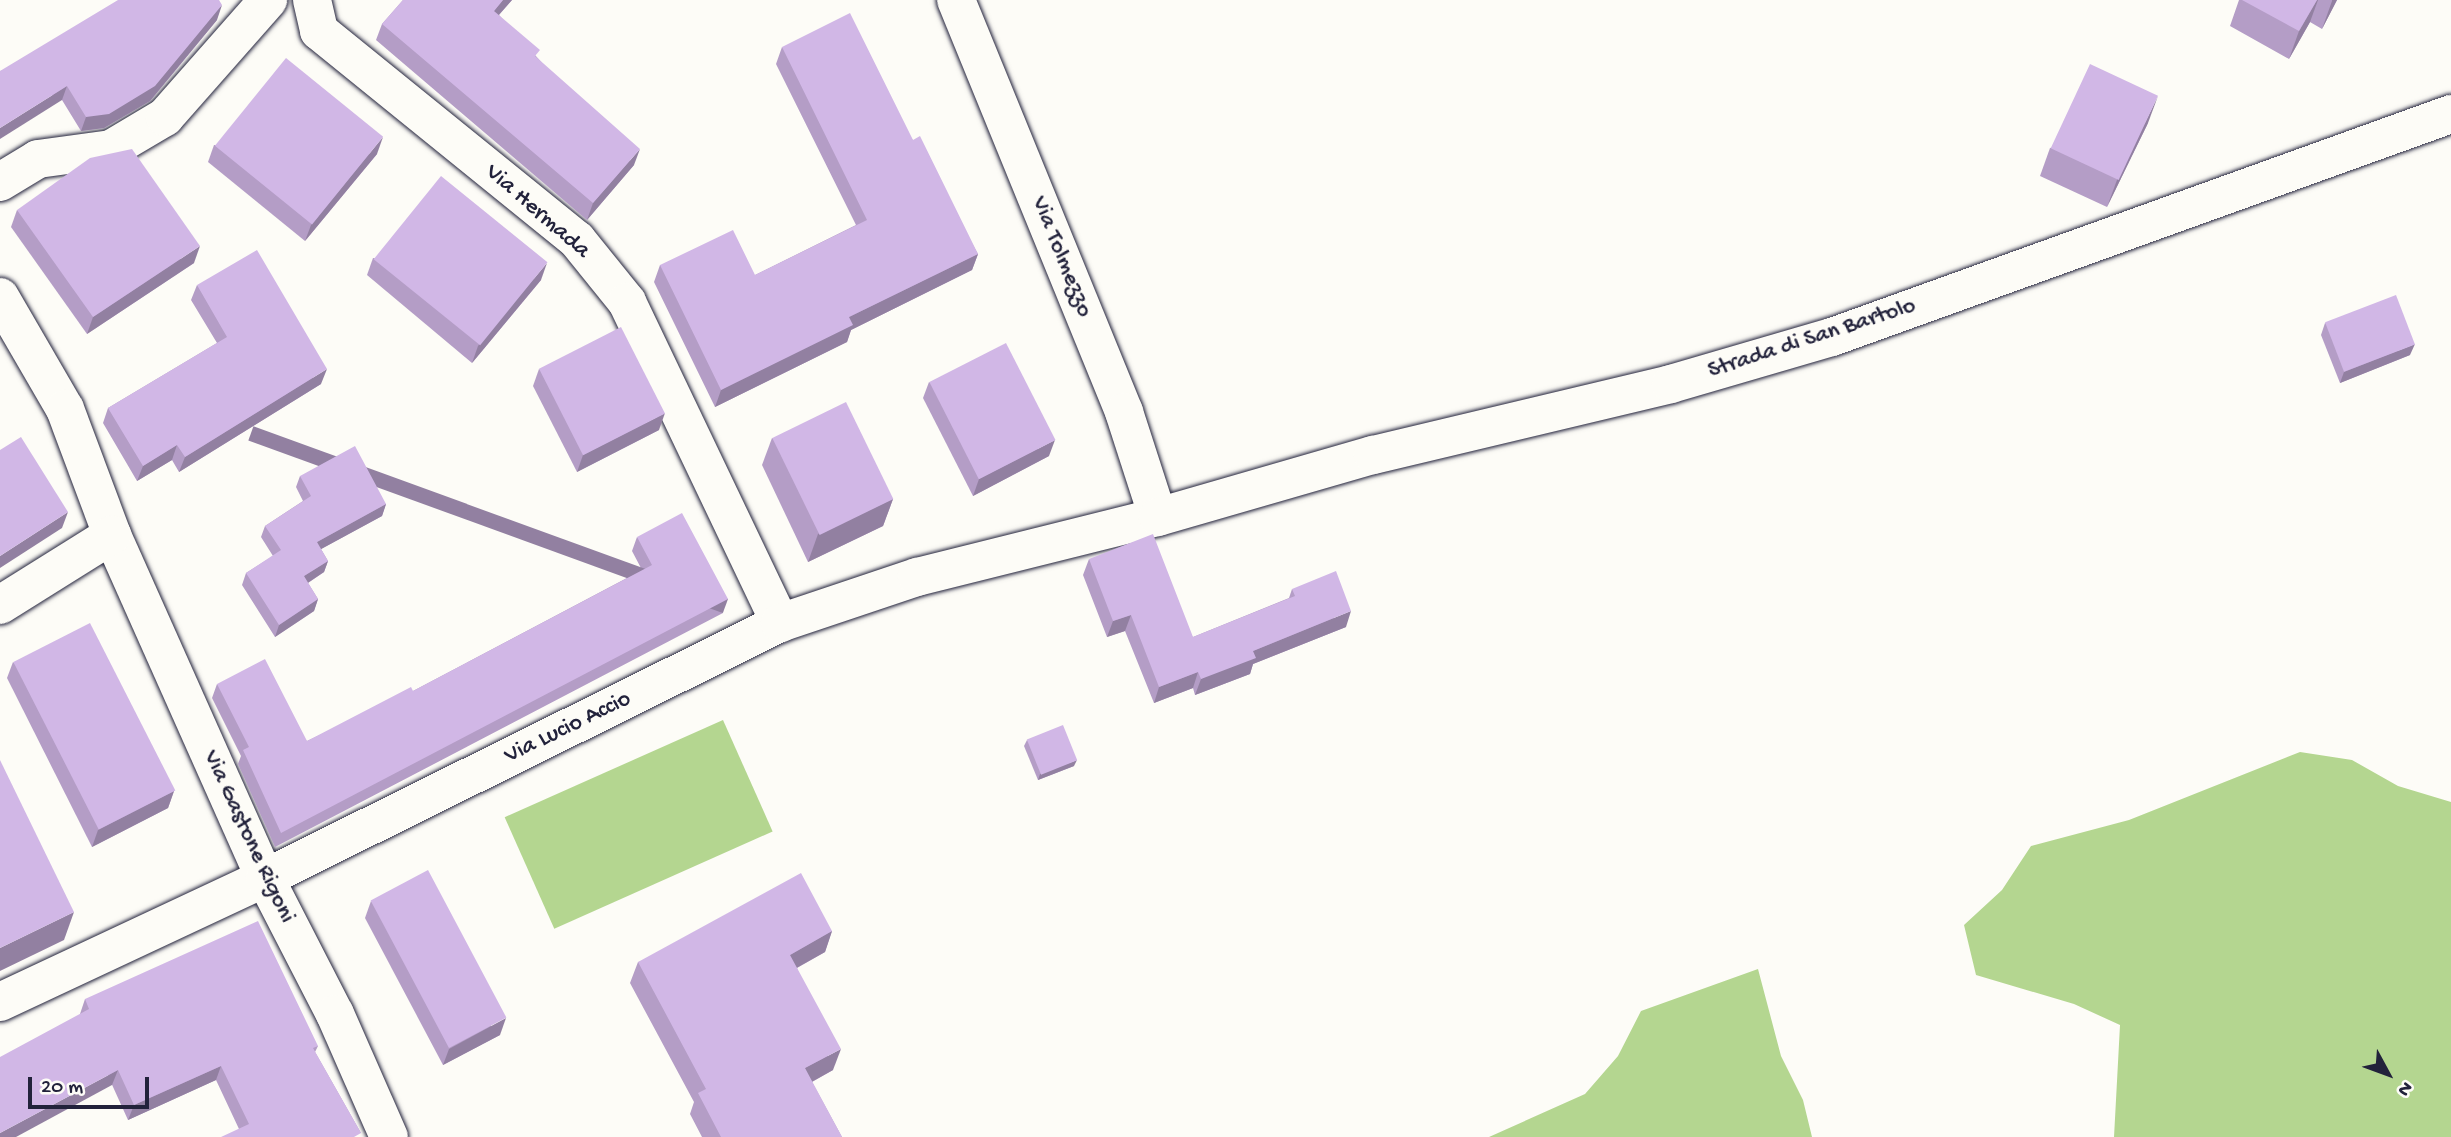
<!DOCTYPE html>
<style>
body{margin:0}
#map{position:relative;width:2451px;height:1137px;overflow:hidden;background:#fdfcf7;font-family:"Gochi Hand",sans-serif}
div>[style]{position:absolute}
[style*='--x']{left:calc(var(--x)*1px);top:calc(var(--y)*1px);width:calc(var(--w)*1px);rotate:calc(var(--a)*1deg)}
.green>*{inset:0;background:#b4d690;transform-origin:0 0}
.roads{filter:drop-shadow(0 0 2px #22223b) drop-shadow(0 0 2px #22223b)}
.minor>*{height:38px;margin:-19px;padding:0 19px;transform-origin:19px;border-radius:19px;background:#fdfcf7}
.wall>*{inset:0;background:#b49dc6}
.shaded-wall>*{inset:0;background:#9280a1;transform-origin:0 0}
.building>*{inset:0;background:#d1b7e6;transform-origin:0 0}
span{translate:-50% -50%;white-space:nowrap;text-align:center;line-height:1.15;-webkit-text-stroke:5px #fdfcf7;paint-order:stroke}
.street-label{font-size:24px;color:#22223b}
.north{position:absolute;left:2353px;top:1039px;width:70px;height:70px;-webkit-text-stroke:5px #fdfcf7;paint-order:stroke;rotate:131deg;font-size:19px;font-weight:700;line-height:28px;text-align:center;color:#22223b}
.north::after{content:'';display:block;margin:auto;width:24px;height:32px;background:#22223b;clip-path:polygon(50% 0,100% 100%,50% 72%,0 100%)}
.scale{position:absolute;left:28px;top:1077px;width:121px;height:32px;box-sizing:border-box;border:4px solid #22223b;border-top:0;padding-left:9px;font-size:21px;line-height:24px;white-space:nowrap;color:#22223b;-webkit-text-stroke:5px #fdfcf7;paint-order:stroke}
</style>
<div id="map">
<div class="green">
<div style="left:723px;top:720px;width:122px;height:239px;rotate:66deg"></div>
<div style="clip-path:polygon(2300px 752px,2352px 760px,2398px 786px,2451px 802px,2451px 1137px,2114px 1137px,2120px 1025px,2074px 1004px,1976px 975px,1964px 925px,2002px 890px,2031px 846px,2129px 820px)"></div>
<div style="clip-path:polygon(1758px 969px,1781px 1056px,1803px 1100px,1812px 1137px,1489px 1137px,1585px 1094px,1618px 1056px,1641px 1011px)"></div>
</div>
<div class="roads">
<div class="minor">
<div style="--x:312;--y:0;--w:32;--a:77"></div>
<div style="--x:319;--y:31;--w:332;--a:39"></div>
<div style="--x:577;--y:240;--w:80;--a:51.1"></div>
<div style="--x:627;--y:302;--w:356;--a:64.5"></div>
<div style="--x:956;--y:0;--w:445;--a:67.8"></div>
<div style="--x:1124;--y:412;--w:110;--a:72.1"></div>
<div style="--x:0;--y:182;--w:44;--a:-31.2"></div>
<div style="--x:38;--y:159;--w:74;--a:-7.8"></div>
<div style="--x:111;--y:149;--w:63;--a:-30.7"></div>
<div style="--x:165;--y:117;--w:156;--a:-48.6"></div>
<div style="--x:0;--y:297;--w:129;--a:59.9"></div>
<div style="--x:65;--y:409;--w:134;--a:69.5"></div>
<div style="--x:112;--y:535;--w:376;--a:66"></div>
<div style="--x:265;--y:878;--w:153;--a:62.8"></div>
<div style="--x:335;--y:1014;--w:134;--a:66.3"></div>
<div style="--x:0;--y:605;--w:132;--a:-32"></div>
<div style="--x:0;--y:1002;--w:293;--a:-25.1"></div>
<div style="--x:265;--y:878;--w:575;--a:-26.34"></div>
<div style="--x:780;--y:623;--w:145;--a:-18.6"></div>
<div style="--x:917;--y:577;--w:248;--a:-14"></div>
<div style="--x:1158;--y:517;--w:224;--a:-16.1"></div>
<div style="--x:1373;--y:455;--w:306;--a:-13.4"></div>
<div style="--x:1671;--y:384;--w:168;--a:-16.3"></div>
<div style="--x:1832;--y:337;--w:658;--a:-19.81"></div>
</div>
</div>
<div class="wall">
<div style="clip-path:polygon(403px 0,512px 0,499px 15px,634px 165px,587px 220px,376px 40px,382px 24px)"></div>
<div style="clip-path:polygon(2239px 0,2337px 0,2322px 29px,2310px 22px,2289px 59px,2230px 26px)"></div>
<div style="clip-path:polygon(217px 20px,150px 101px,104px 128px,81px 131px,62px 100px,0 71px)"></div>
<div style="clip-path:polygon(782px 47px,913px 140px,978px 254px,972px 270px,851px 330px,847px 342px,715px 407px,654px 282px,660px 265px,755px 275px,856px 225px,776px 64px)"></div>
<div style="clip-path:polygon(2148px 123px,2107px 207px,2040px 176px,2050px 148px)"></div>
<div style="clip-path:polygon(214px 145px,377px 154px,305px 241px,208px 162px)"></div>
<div style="clip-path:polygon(17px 210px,194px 263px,87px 334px,11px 227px)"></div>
<div style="clip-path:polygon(373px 258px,541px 280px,472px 363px,367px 275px)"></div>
<div style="clip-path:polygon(197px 285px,321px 384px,179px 472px,172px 460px,137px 481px,103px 423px,108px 408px,217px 343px,191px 300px)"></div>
<div style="clip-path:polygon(2325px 323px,2410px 355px,2340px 383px,2321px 335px)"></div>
<div style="clip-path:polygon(539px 369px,659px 430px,577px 472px,533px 386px)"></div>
<div style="clip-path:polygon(929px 382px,1049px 456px,973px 496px,923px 398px)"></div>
<div style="clip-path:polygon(772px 438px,893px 499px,883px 526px,808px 562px,762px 465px)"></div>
<div style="clip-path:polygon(300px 476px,386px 504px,382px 516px,321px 549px,328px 561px,324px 572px,308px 583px,318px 599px,314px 611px,275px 637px,242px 585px,246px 573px,273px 556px,261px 537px,265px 526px,303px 501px,296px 487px)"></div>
<div style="clip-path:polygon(637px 537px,723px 613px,275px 847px,238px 764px,241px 756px,212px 698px,217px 684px,307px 741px,413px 691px,642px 570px,632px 551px)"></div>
<div style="clip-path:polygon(1089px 559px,1193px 637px,1289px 598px,1292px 589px,1346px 627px,1253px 664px,1250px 674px,1195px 695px,1193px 688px,1154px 703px,1125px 631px,1107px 637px,1083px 575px)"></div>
<div style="clip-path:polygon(13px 662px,174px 791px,168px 808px,92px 847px,7px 678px)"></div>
<div style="clip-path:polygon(1027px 740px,1074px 766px,1038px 780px,1024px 746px)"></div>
<div style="clip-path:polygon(371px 901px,500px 1035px,443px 1065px,365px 918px)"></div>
<div style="clip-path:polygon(832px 931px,825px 952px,797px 968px,833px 1070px,812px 1082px,842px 1137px,702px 1137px,690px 1114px,694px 1102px,630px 983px,638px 962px)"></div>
<div style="clip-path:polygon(85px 999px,318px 1046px,315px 1052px,361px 1133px,239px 1129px,216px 1080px,128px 1120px,80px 1014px)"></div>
</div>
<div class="shaded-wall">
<div style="clip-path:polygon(503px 0,512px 0,488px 27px,494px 11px)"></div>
<div style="clip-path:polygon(2317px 0,2318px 0,2310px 22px,2289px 59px,2299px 31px)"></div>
<div style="clip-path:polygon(2332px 0,2337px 0,2322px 29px,2332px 1px)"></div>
<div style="clip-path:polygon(222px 5px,217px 20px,150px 101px,104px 128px,81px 131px,86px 117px)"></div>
<div style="clip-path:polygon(67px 86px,62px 100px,0 139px,0 128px)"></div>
<div style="clip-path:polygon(2158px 96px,2148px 123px,2107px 207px,2117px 180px)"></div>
<div style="clip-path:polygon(383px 137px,377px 154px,305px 241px,311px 225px)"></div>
<div style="clip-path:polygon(640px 149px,634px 165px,587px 220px,593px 203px)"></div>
<div style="clip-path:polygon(200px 246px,194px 263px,87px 334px,93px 317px)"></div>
<div style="clip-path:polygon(978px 254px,972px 270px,851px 330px,847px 342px,715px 407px,721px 390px,849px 317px)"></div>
<div style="clip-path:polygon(547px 263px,541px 280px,472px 363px,478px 346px)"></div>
<div style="clip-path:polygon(2415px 344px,2410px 355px,2340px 383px,2344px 372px)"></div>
<div style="clip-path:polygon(327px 369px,321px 384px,179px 472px,185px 457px)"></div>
<div style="clip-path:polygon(665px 413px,659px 430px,577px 472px,583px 455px)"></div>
<div style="clip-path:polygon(1055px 440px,1049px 456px,973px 496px,979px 479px)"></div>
<div style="clip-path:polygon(177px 445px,172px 460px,137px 481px,143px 466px)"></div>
<div style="clip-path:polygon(893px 499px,883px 526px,808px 562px,818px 534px)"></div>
<div style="clip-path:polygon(386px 504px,382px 516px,312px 554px,317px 542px)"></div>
<div style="clip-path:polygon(68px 512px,62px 528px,0 568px,0 556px)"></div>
<div style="clip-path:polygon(328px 561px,324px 572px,300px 588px,304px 576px)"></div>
<div style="clip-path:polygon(318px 599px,314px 611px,275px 637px,279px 625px)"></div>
<div style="left:728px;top:599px;width:15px;height:505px;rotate:110deg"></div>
<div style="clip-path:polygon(1351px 611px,1346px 627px,1253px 664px,1250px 674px,1195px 695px,1201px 679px,1253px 651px)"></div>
<div style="clip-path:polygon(1131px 615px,1125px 631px,1107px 637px,1113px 621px)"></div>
<div style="clip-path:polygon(1198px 672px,1193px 688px,1154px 703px,1159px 687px)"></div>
<div style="clip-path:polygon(1077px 760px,1074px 766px,1038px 780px,1040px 774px)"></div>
<div style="clip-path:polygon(174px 791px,168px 808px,92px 847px,98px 830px)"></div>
<div style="clip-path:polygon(74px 912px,64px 940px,0 971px,0 948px)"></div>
<div style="clip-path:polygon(832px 931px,825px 952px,782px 976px,790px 955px)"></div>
<div style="clip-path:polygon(506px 1018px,500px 1035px,443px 1065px,449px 1049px)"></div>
<div style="clip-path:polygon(841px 1049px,833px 1070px,797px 1090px,805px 1068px)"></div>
<div style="clip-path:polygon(221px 1066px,216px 1080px,128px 1120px,134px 1105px)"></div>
<div style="clip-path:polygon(118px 1070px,112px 1085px,16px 1137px,0 1137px,0 1133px)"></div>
</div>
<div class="building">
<div style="clip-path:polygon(118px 0,219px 0,222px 5px,155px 86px,109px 114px,86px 117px,67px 86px,0 128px,0 71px)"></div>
<div style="clip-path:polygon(403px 0,503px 0,494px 11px,540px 50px,535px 56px,640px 149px,593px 203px,382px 24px)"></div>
<div style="clip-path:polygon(2242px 0,2317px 0,2299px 31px)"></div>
<div style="clip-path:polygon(850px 13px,913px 140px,920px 136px,978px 254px,849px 317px,853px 325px,721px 390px,660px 265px,733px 230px,755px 275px,867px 220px,782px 47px)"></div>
<div style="left:286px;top:58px;width:125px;height:113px;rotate:39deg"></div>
<div style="left:2090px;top:64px;width:75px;height:93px;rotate:25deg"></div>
<div style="clip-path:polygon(132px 149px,200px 246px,93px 317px,17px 210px,90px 158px)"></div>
<div style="left:441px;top:176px;width:137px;height:107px;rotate:39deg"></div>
<div style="clip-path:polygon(257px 250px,327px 369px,185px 457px,177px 445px,143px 466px,108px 408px,227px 337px,197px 285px)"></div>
<div style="left:2396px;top:295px;width:53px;height:76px;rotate:69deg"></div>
<div style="left:621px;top:327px;width:97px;height:92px;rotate:63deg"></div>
<div style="left:1006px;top:343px;width:109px;height:86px;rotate:63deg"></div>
<div style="left:846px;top:402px;width:108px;height:82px;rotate:64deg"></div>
<div style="clip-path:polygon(21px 437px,68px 512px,0 556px,0 450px)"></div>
<div style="clip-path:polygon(355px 446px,386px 504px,317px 542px,328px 561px,304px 576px,318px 599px,279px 625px,246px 573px,281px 550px,265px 526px,311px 496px,300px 476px)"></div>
<div style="clip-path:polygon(682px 513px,728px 599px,281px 833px,243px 750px,249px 747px,217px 684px,265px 659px,307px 741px,411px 687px,413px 691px,652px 565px,637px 537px)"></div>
<div style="clip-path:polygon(1153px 534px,1193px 637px,1295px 596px,1292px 589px,1336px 571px,1351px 611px,1253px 651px,1256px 658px,1201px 679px,1198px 672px,1159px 687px,1131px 615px,1113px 621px,1089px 559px)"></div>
<div style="left:90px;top:623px;width:188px;height:86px;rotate:63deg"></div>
<div style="left:1063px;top:725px;width:38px;height:39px;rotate:68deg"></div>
<div style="clip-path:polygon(0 760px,74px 912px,0 948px)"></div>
<div style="left:428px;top:870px;width:167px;height:65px;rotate:62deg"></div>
<div style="clip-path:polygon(801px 873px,832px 931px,790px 955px,841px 1049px,805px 1068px,842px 1137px,721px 1137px,698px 1093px,706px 1089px,638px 962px)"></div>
<div style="clip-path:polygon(258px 921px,318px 1046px,313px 1048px,361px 1133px,354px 1137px,221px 1137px,249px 1124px,221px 1066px,134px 1105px,118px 1070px,0 1133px,0 1057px,89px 1009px,85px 999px)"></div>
</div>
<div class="street-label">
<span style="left:537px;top:212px;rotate:41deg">Via Hermada</span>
<span style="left:1061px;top:257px;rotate:68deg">Via Tolmezzo</span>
<span style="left:1812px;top:339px;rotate:-18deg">Strada di San Bartolo</span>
<span style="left:568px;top:728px;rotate:-26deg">Via Lucio Accio</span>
<span style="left:248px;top:837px;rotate:65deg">Via Gastone Rigoni</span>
</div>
<div class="north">N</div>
<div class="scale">20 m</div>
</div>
